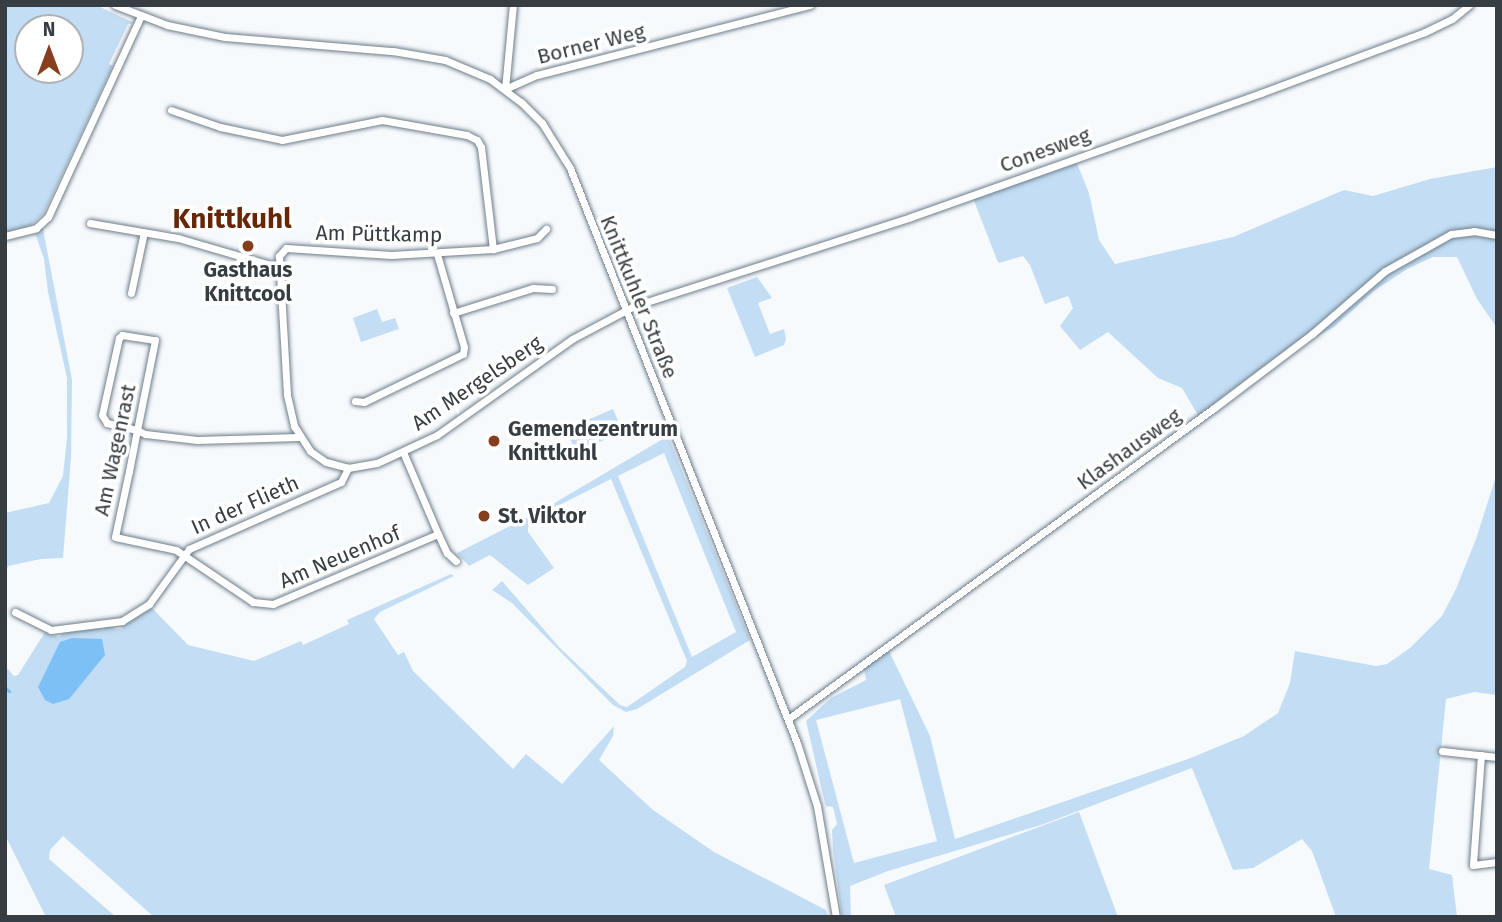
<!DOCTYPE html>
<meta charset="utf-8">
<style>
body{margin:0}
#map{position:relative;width:1502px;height:922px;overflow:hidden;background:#f7fafd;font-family:"Fira Sans",sans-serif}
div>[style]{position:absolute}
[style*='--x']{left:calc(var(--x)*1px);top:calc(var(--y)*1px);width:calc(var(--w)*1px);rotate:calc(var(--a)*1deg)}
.green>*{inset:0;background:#c2ddf4;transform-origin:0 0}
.water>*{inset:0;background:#7dc0f6}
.stream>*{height:2.5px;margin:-1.25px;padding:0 1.25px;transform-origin:1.25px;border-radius:1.25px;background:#7dc0f6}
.roads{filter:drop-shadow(0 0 2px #6e7d89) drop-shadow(0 0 2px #6e7d89)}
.minor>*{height:7px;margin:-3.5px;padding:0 3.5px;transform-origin:3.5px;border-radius:3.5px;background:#fff}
.dots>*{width:19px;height:19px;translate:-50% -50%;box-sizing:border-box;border:4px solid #fff;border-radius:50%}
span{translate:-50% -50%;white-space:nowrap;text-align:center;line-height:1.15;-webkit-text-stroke:7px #fff;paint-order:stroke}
.street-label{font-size:21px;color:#373e43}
.poi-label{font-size:21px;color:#373e43;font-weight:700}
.left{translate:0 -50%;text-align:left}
.district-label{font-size:28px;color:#672707;font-weight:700}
.frame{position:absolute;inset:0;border:7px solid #373e43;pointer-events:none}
.north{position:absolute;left:14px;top:14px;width:70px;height:70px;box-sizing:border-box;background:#fff;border:2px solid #afb2b4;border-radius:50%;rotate:0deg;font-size:19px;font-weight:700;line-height:28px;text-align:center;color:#373e43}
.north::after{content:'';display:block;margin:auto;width:24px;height:32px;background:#863e1e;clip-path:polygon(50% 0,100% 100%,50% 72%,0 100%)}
</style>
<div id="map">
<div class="green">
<div style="clip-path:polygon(evenodd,5px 5px,96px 5px,134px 23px,128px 24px,109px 64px,113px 66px,44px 213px,30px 226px,5px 233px,5px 5px,28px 28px,70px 28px,70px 70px,28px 70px,28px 28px)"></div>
<div style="clip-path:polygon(1076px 161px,1089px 193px,1099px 240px,1115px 264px,1233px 237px,1344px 190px,1373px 196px,1430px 179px,1497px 167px,1497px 233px,1459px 231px,1385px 270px,1311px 334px,1199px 417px,1182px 388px,1158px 378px,1108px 332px,1080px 350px,1060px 326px,1073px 308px,1068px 296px,1045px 304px,1030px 265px,1023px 256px,999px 263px,997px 260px,973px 198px)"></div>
<div style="clip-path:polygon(43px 229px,72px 380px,71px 458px,63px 558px,41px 559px,8px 566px,5px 575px,5px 513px,49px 503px,63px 476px,67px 437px,67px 378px,48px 292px,44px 259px,34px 230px)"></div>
<div style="clip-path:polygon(1474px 232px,1497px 238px,1497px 328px,1477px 299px,1457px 257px,1433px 257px,1407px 269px,1374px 291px,1334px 327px,1309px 341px,1368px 284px,1445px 237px)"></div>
<div style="clip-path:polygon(757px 277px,772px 298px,758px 303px,770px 334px,784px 329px,786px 339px,784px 345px,755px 357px,727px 288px)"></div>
<div style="clip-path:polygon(377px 309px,382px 322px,395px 318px,399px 329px,361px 342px,353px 318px)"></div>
<div style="left:613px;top:409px;width:25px;height:51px;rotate:67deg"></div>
<div style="clip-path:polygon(evenodd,668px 436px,750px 640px,637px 709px,626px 712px,613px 705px,512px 603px,492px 590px,502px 581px,560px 648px,620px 705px,627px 707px,685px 667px,687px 661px,611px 479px,528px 521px,528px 532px,554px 568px,528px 585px,490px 555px,469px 566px,457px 553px,551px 505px,668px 436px,664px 453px,736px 632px,692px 657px,618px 476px,664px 453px)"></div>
<div style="clip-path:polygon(evenodd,1497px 473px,1497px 695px,1474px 692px,1446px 699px,1429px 869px,1452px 875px,1457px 917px,1336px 917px,1312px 851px,1302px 839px,1253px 868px,1233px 870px,1192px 768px,1041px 825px,888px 871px,850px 886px,851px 917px,842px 917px,833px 849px,832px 830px,837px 824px,833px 807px,826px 806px,822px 791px,806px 721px,831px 698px,866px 680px,864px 668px,888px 649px,930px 736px,955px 839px,1188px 759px,1244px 736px,1278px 713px,1290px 683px,1295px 651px,1376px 666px,1387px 664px,1410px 648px,1442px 616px,1456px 589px,1476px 539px,1497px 473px,900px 699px,937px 841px,854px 863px,816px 720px,900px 699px)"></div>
<div style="clip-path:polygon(451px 574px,454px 576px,380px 612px,374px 619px,398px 655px,404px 652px,413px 671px,513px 769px,526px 754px,562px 784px,614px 726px,613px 736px,599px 760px,653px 810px,714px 852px,826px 910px,828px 917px,154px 917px,63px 836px,50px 850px,49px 859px,116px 917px,46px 917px,5px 835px,5px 666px,14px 676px,18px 675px,45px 632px,59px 637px,66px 631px,111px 626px,115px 629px,122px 629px,121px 624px,150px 606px,188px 645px,254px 661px,301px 641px,303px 645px,349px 624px,347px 620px)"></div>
<div style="clip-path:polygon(1079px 812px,1118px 917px,896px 917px,884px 885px)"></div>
</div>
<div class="water">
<div style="clip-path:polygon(72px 638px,102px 639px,105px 655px,69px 699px,53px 704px,45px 700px,38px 687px,60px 642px)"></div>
</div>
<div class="stream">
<div style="--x:5;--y:687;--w:6;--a:45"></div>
</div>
<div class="roads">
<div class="minor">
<div style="--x:115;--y:5;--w:56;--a:21"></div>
<div style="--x:167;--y:25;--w:59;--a:11.7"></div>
<div style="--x:225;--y:37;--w:169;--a:4.8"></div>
<div style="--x:393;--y:51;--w:53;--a:9.8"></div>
<div style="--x:445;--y:60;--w:49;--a:22.9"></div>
<div style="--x:490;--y:79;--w:39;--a:37"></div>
<div style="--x:521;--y:102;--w:30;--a:45"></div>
<div style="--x:542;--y:123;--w:53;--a:58.1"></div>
<div style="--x:570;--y:168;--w:618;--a:68.46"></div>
<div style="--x:797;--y:743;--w:66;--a:72.4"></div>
<div style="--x:817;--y:806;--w:113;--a:80.3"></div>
<div style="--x:505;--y:89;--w:35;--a:-24"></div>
<div style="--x:537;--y:75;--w:282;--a:-14.4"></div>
<div style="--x:505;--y:89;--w:84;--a:-84.6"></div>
<div style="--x:171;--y:110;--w:52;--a:19.1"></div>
<div style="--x:220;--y:127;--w:63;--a:11.8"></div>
<div style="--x:282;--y:140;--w:102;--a:-11.3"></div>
<div style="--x:382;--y:120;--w:86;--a:10"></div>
<div style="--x:467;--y:135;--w:11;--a:27"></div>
<div style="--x:477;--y:140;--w:8;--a:60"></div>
<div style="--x:481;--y:147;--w:103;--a:83.3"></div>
<div style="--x:493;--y:249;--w:45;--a:-14"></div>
<div style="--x:537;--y:238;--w:13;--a:-45"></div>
<div style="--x:90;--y:223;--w:89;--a:9.7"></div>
<div style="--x:178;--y:238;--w:104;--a:16.2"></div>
<div style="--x:5;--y:236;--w:32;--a:-14"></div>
<div style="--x:36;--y:228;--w:16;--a:-43"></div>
<div style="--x:48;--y:217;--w:221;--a:-65.2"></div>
<div style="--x:493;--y:249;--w:102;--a:176.6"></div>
<div style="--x:391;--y:255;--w:105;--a:-176.2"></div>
<div style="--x:286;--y:248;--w:11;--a:131"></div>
<div style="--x:279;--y:256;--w:139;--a:86.7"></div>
<div style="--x:287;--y:395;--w:32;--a:77"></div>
<div style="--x:294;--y:426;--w:30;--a:57"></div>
<div style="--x:310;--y:451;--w:19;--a:35"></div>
<div style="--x:326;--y:462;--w:23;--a:15"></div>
<div style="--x:348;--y:468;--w:29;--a:-10"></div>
<div style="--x:377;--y:463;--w:66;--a:-25"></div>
<div style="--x:437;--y:435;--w:166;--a:-35.4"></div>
<div style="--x:572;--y:339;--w:70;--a:-28"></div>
<div style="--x:634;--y:306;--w:291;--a:-17.8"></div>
<div style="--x:911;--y:217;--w:371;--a:-19.5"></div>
<div style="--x:1261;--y:93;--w:175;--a:-20.4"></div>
<div style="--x:1425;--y:32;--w:30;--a:-26"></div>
<div style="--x:1452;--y:19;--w:22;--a:-39"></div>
<div style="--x:131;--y:293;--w:62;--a:-78"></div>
<div style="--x:453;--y:313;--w:84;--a:-17.4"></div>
<div style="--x:533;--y:288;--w:19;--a:3"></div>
<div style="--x:355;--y:401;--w:9;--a:6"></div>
<div style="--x:364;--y:402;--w:110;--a:-25.9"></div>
<div style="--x:463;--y:354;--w:7;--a:-82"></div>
<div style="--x:464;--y:347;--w:97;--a:-106.2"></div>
<div style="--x:299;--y:437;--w:102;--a:178.3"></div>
<div style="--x:197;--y:440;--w:52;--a:-173.4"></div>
<div style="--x:145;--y:434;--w:9;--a:-153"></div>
<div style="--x:137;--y:430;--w:31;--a:-167"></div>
<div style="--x:107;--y:423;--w:9;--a:-122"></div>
<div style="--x:102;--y:415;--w:79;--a:-77.6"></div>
<div style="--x:119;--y:338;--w:4;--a:-45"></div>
<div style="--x:122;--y:335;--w:33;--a:9"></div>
<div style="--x:155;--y:340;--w:92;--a:101.3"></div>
<div style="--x:137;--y:430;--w:42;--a:101"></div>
<div style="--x:129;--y:471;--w:67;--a:102"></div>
<div style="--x:115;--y:537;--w:62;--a:12"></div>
<div style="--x:176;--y:550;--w:93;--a:34"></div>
<div style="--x:253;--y:602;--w:20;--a:6"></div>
<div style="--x:273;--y:604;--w:179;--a:-23"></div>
<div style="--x:438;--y:534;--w:89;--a:-113.1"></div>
<div style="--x:438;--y:534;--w:21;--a:65"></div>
<div style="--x:447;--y:553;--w:12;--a:42"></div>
<div style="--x:15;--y:612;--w:40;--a:26.6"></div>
<div style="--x:51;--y:630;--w:72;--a:-7.2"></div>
<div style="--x:122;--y:621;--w:32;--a:-32"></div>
<div style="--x:149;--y:604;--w:68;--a:-54"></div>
<div style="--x:189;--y:549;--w:166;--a:-23.8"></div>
<div style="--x:341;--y:482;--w:16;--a:-63"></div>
<div style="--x:788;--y:719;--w:527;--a:-36.13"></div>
<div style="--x:1214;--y:408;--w:123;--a:-37.1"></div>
<div style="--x:1312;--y:334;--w:96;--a:-40.8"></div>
<div style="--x:1385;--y:271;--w:76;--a:-29.3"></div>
<div style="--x:1451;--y:234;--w:23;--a:-7"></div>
<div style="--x:1474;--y:231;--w:23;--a:10"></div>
<div style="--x:1442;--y:751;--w:55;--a:6.2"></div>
<div style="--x:1481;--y:755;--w:110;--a:94.2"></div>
<div style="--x:1473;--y:865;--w:24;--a:-7"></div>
</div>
</div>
<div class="dots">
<div style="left:248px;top:246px;background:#863e1e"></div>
<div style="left:494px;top:441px;background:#863e1e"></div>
<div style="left:484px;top:516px;background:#863e1e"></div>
</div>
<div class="street-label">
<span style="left:591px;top:44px;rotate:-14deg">Borner Weg</span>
<span style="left:1045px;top:150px;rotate:-20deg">Conesweg</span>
<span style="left:379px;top:234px;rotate:1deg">Am Püttkamp</span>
<span style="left:639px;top:297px;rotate:68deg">Knittkuhler Straße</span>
<span style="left:477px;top:383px;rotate:-34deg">Am Mergelsberg</span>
<span style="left:1129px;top:449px;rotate:-36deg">Klashausweg</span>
<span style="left:115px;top:450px;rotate:-78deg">Am Wagenrast</span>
<span style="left:245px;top:505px;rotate:-24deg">In der Flieth</span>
<span style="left:340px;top:557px;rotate:-23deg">Am Neuenhof</span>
</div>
<div class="poi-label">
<span style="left:248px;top:282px">Gasthaus<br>Knittcool</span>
<span class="left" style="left:508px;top:441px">Gemendezentrum<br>Knittkuhl</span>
<span class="left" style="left:498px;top:516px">St. Viktor</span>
</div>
<div class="district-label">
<span style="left:232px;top:219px">Knittkuhl</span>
</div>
<div class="frame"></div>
<div class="north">N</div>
</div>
